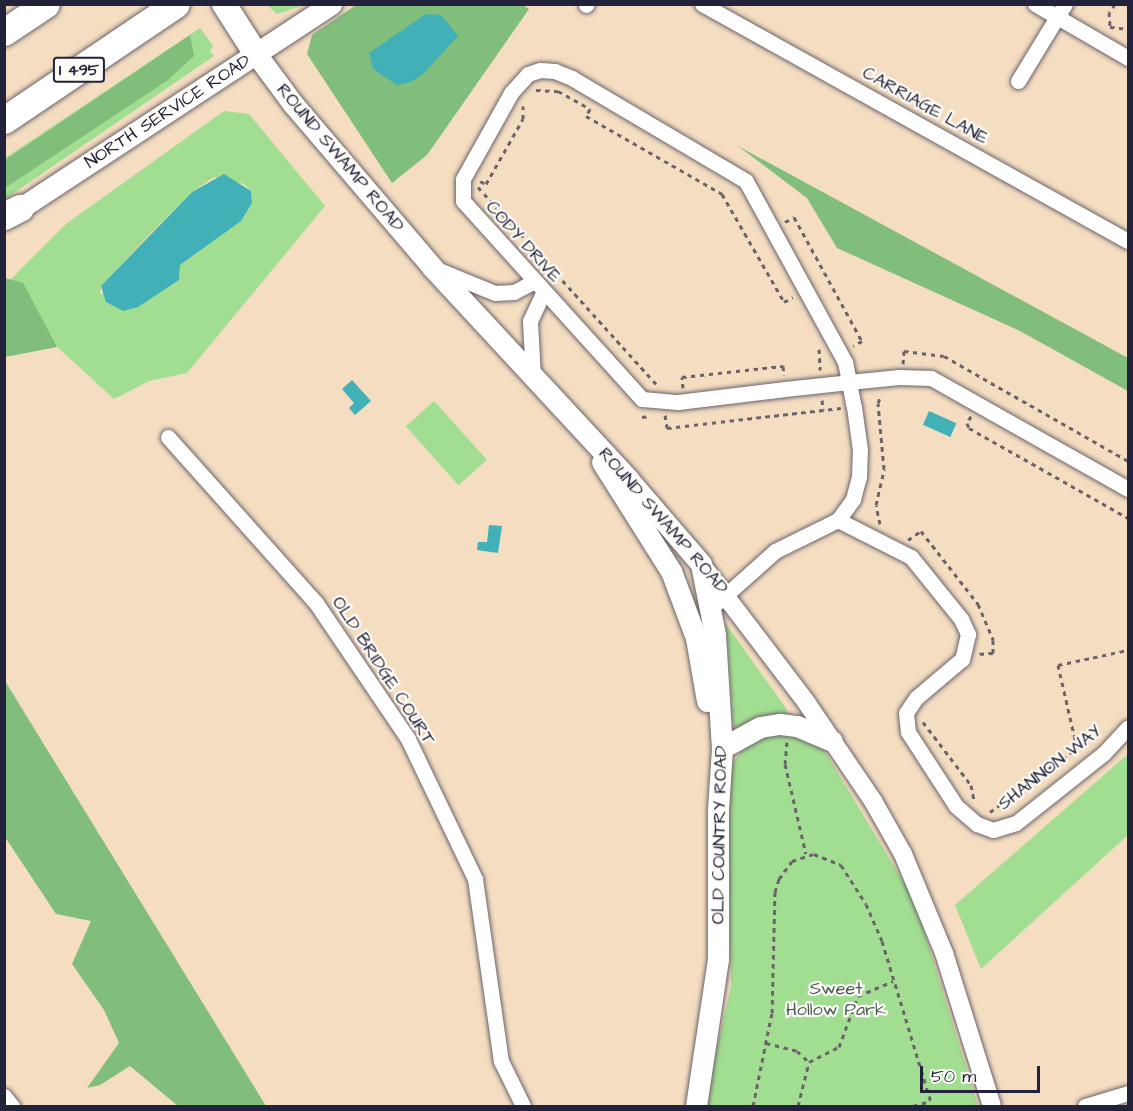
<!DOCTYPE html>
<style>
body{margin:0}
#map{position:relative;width:1133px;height:1111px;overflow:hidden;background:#f4ddc1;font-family:"Architects Daughter",sans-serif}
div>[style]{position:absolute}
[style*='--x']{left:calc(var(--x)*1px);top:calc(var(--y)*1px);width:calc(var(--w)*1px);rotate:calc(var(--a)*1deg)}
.green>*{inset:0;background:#a2de91;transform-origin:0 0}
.forest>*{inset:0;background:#81bd7b}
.water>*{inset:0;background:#41b1b7;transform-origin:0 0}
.path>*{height:3px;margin-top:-1.5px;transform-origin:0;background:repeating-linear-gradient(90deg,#6c636a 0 4.5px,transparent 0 9px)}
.roads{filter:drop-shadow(0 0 2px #6c636a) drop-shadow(0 0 2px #6c636a)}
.minor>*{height:15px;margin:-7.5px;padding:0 7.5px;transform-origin:7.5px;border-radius:7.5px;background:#fff}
.tertiary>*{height:18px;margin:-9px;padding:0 9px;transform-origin:9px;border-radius:9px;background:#fff}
.secondary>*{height:21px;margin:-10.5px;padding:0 10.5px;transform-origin:10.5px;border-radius:10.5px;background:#fff}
.primary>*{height:24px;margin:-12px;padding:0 12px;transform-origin:12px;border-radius:12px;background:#fff}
.motorway>*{height:27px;margin:-13.5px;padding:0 13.5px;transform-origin:13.5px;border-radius:13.5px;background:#fff}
span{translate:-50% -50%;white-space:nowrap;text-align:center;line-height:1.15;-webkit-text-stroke:4.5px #fdfcf7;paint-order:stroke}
.shield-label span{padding:2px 4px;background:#fdfcf7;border:2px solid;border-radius:4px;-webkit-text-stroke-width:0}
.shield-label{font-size:16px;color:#22223b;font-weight:700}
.street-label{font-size:18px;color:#22223b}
.park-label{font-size:18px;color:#485a55}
.frame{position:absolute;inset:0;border:6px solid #22223b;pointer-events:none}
.scale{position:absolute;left:920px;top:1066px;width:120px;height:27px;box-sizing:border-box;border:3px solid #22223b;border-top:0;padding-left:8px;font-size:18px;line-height:21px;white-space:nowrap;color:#22223b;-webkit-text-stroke:4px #fdfcf7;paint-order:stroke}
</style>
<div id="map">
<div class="green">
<div style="clip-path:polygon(267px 5px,304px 5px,277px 14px)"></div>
<div style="clip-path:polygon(200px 28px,213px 46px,210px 51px,214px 56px,5px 199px,5px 158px)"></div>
<div style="clip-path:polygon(evenodd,224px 111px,249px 114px,325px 206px,187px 373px,149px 381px,114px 399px,5px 299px,4px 286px,66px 224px,224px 111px,214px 177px,244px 184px,251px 191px,252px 203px,240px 221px,180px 265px,179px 280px,170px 285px,100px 294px,101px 286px,150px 234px,192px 192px,214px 177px)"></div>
<div style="left:434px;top:401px;width:79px;height:38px;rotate:48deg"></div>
<div style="clip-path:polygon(726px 624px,786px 708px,788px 716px,736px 728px,733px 723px)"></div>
<div style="clip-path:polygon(793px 733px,824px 750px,915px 901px,978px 1106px,704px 1106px,731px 986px,728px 789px,731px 766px,744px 747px,768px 735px)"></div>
<div style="clip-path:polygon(1128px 754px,1128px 835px,981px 969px,955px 905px)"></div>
</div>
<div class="forest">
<div style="clip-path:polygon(521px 4px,529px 9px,427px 155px,392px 183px,307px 54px,312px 35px,356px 5px)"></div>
<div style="clip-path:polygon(190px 35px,194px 56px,168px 80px,5px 188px,5px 160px)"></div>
<div style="clip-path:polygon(738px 146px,1128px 358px,1128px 391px,1020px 331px,837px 248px,807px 198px)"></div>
<div style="clip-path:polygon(5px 278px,23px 283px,57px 347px,5px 357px)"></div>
<div style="clip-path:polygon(4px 681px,5px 681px,266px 1106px,178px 1106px,130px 1066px,100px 1085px,87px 1088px,119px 1043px,104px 1010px,72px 964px,91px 921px,56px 914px,5px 837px)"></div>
</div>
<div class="water">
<div style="clip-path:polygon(426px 14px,441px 15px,458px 36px,424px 73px,411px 82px,397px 85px,373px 69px,369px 53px)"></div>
<div style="clip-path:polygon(224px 174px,251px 191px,252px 203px,241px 221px,180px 265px,179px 280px,138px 307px,123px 311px,106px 302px,101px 286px,192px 192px)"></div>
<div style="clip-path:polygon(352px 380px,371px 401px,355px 415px,349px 408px,354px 403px,342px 389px)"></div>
<div style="left:929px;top:411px;width:30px;height:15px;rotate:24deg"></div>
<div style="clip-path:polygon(489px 525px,502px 526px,498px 553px,477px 550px,478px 542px,487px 542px)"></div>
</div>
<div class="path">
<div style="--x:1115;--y:4;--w:10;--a:127"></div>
<div style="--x:1109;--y:12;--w:15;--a:86"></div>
<div style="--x:1110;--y:27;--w:18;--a:6"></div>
<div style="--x:536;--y:90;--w:22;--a:3"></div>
<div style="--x:558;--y:91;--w:37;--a:29"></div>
<div style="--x:590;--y:109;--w:8;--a:120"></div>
<div style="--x:586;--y:116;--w:157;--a:29.8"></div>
<div style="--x:722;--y:194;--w:125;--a:60.1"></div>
<div style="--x:784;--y:302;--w:10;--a:-29"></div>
<div style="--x:480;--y:181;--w:7;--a:27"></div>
<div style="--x:486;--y:184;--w:75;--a:-60.4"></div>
<div style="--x:523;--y:119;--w:13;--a:-90"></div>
<div style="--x:478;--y:187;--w:266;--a:47.9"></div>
<div style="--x:785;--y:222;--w:10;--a:-29"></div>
<div style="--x:794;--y:217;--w:141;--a:61.3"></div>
<div style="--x:862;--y:341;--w:10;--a:151"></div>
<div style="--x:819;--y:349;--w:21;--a:87"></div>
<div style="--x:903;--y:364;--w:13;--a:-86"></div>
<div style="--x:904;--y:351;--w:40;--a:7.1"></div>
<div style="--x:944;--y:356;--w:212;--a:29.7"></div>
<div style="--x:683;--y:388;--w:11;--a:-95"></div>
<div style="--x:682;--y:377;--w:102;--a:-6.2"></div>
<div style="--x:783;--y:366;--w:9;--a:84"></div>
<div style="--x:822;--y:400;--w:10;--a:84"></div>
<div style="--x:665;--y:415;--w:13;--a:81"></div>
<div style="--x:667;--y:428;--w:175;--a:-6.6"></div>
<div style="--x:971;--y:416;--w:8;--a:120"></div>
<div style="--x:967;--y:423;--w:5;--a:68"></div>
<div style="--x:969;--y:428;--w:183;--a:29.5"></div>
<div style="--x:642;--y:417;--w:7;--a:-8"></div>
<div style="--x:880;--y:524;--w:19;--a:-102"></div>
<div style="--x:876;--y:505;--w:37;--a:-77"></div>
<div style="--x:884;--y:469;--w:66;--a:-95.2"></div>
<div style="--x:878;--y:403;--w:9;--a:-69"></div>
<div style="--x:908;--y:540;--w:16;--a:-35"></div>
<div style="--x:921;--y:531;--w:93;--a:52"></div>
<div style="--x:978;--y:604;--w:39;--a:67"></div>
<div style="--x:993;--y:640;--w:13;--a:90"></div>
<div style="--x:993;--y:653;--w:15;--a:176"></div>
<div style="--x:923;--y:722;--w:79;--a:52.7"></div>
<div style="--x:971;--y:785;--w:15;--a:79"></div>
<div style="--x:787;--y:742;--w:22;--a:95"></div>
<div style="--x:785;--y:764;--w:92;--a:76.9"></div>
<div style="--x:990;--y:812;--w:108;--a:-36.3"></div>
<div style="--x:1077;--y:748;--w:85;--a:-102.9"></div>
<div style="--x:1058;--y:665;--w:72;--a:-12.1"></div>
<div style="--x:766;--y:1043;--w:32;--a:14"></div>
<div style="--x:797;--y:1051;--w:16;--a:43"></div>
<div style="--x:753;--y:1106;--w:95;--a:-78.5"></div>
<div style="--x:772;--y:1013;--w:121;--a:-88.6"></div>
<div style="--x:775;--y:892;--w:14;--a:-73"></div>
<div style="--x:779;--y:879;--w:22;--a:-54"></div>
<div style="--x:792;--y:861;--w:23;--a:-18"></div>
<div style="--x:814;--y:854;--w:29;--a:22"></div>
<div style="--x:841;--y:865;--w:46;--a:57.3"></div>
<div style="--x:866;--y:904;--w:40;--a:66.6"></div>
<div style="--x:882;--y:941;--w:172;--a:73.1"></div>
<div style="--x:798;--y:1106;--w:45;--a:-76"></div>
<div style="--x:809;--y:1062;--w:34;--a:-27"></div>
<div style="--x:839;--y:1047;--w:54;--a:-69.6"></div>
<div style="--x:858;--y:996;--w:38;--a:-23"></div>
<div style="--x:913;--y:1106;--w:18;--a:-16"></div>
</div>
<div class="roads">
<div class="minor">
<div style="--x:702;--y:4;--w:487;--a:29.1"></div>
<div style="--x:1035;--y:4;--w:108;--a:30.1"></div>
<div style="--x:586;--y:5;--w:1;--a:-45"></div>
<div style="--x:1018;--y:81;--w:90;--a:-58.6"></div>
<div style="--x:441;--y:271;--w:58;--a:22.2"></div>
<div style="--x:495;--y:293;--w:19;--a:-3"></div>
<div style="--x:514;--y:292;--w:21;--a:-28"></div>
<div style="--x:533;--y:377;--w:56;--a:-93.1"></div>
<div style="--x:530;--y:321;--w:31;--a:-65"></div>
<div style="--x:168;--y:437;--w:222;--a:48.3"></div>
<div style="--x:316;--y:603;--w:164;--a:55.9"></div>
<div style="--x:408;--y:739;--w:155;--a:64.4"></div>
<div style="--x:475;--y:879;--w:184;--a:81.9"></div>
<div style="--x:501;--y:1061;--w:50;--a:63.9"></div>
<div style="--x:838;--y:520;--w:82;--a:26.9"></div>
<div style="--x:911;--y:557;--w:80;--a:51.1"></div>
<div style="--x:961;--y:619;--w:17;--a:65"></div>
<div style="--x:968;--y:634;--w:26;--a:103"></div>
<div style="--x:962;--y:659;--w:60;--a:139.7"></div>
<div style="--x:916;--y:698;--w:18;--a:124"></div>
<div style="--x:906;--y:713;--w:19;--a:84"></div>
<div style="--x:908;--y:732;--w:88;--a:57"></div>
<div style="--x:956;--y:806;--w:28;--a:41"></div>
<div style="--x:977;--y:824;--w:17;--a:21"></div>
<div style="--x:993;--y:830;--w:24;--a:-17"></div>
<div style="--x:1016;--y:823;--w:112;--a:-38.5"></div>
<div style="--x:1104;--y:753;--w:35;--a:-47"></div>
<div style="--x:718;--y:602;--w:76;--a:-41.8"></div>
<div style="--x:775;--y:551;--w:70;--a:-26.2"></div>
<div style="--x:838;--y:520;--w:26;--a:-54"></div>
<div style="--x:853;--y:499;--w:23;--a:-75"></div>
<div style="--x:859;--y:477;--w:27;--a:-88"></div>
<div style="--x:860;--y:450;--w:43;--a:-97.9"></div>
<div style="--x:854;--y:407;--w:4;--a:-104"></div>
<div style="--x:853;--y:403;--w:21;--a:-101"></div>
<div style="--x:849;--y:382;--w:20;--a:-101"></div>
<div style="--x:845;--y:362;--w:206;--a:-118.7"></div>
<div style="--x:746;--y:181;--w:202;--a:-149.4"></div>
<div style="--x:572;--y:78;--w:18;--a:-158"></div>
<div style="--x:555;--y:71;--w:15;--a:-176"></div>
<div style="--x:540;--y:70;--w:13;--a:162"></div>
<div style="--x:528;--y:74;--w:25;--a:132"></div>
<div style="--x:511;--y:93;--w:98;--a:119.2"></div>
<div style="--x:463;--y:179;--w:22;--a:90"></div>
<div style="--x:463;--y:201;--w:267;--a:47.9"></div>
<div style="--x:642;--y:399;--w:36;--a:5"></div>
<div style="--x:678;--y:402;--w:108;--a:-6.9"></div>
<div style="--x:785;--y:389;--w:64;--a:-6.2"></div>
<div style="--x:849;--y:382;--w:50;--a:-5.7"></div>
<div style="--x:899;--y:377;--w:32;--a:2"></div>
<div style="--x:931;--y:378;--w:226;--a:29.4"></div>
<div style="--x:4;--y:1096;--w:13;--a:51"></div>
<div style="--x:1085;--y:1106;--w:45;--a:-16.8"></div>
</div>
<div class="tertiary">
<div style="--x:701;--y:564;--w:173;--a:52.7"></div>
<div style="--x:806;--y:702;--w:120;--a:55.9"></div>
<div style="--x:873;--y:801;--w:61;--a:60.5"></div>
<div style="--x:903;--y:854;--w:107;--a:67.5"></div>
<div style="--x:944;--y:953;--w:160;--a:72.6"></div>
</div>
<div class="secondary">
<div style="--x:256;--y:54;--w:62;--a:53.5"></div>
<div style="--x:293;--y:104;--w:214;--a:49.5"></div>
<div style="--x:432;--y:267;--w:289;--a:47.2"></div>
<div style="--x:628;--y:479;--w:112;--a:49.3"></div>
<div style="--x:701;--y:564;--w:72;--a:78.8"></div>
<div style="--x:715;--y:635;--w:113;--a:86.5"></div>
<div style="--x:722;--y:748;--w:62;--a:93.7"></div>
<div style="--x:718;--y:810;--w:149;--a:90"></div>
<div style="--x:718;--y:959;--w:149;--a:98.5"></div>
<div style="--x:7;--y:217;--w:388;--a:-33.3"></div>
<div style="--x:602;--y:462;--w:129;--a:57.7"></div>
<div style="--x:671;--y:571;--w:72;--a:69.5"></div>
<div style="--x:696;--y:638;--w:64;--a:80.1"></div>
<div style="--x:722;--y:748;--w:43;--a:-28.9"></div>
<div style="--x:760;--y:727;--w:20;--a:-9"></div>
<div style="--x:780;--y:724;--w:17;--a:7"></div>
<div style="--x:797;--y:726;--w:38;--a:23"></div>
</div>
<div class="primary">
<div style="--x:224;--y:4;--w:59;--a:57.4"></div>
</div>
<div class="motorway">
<div style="--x:4;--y:32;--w:50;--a:-33.7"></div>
<div style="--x:4;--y:120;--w:207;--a:-34"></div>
<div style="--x:4;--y:216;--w:18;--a:-27"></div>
</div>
</div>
<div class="shield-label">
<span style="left:79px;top:70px">I 495</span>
</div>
<div class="street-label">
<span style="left:925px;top:106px;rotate:29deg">CARRIAGE LANE</span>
<span style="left:168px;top:112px;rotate:-33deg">NORTH SERVICE ROAD</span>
<span style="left:340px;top:158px;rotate:50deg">ROUND SWAMP ROAD</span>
<span style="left:523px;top:242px;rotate:48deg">CODY DRIVE</span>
<span style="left:663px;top:521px;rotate:49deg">ROUND SWAMP ROAD</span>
<span style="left:383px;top:671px;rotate:57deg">OLD BRIDGE COURT</span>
<span style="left:1050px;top:768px;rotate:-38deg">SHANNON WAY</span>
<span style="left:720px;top:835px;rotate:-89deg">OLD COUNTRY ROAD</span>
</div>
<div class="park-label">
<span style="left:836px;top:1000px">Sweet<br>Hollow Park</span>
</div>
<div class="frame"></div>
<div class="scale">50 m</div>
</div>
